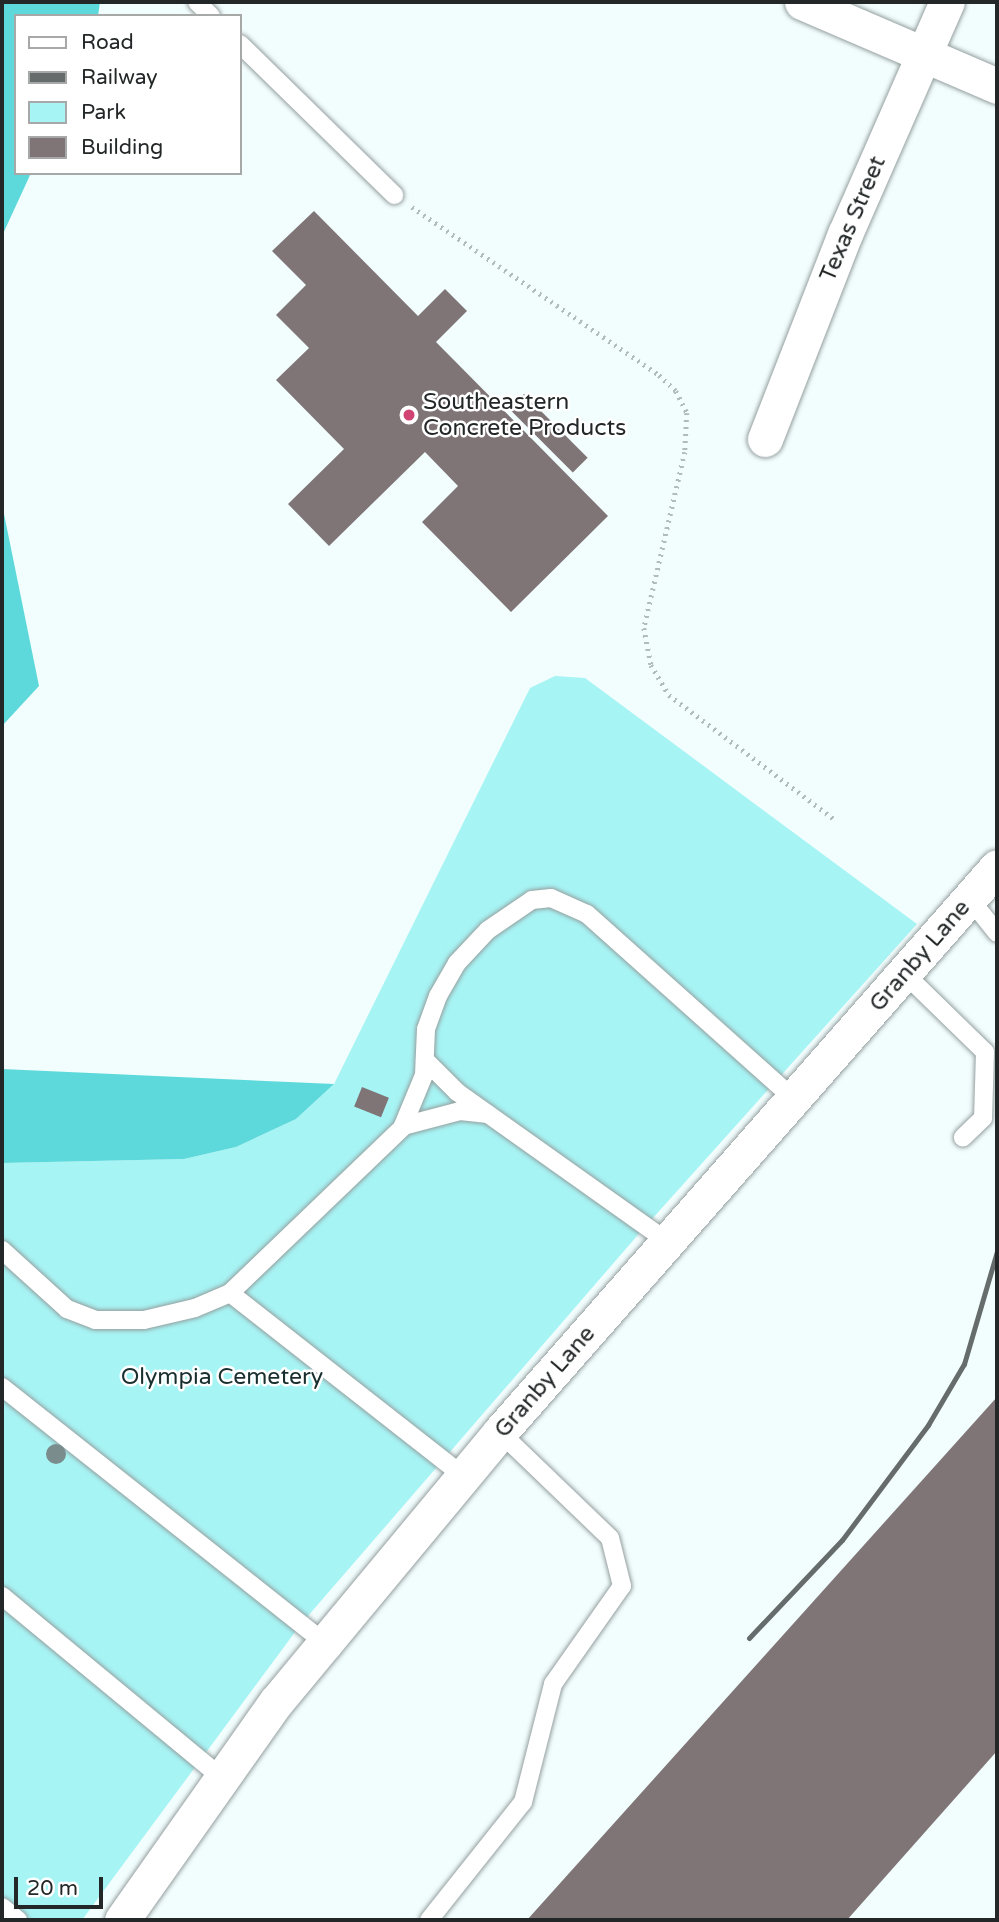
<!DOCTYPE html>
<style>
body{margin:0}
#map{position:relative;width:999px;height:1922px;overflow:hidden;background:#f2fdfd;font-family:"Varela Round",sans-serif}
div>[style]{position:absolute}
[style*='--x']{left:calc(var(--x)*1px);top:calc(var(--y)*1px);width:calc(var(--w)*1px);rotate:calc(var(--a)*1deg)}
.green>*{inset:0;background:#a7f4f5}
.forest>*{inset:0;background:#5dd9db}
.building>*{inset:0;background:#7f7577;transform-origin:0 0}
.path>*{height:4.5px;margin-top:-2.25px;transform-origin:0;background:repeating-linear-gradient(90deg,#b2bbbb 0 2px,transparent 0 7px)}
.roads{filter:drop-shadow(0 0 2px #959f9f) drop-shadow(0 0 2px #959f9f)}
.service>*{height:18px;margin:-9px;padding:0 9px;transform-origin:9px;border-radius:9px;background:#fff}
.minor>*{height:35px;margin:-17.5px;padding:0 17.5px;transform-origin:17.5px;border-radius:17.5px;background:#fff}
.rail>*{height:5px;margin:-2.5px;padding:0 2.5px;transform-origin:2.5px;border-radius:2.5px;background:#666c6c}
.trees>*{width:20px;height:20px;margin:-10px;border-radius:50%;background:#7b8c8c}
.dots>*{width:19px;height:19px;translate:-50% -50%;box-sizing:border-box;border:4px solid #fff;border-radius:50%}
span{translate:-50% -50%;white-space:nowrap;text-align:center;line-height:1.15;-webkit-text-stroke:5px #fff;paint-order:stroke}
.street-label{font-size:23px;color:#232727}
.poi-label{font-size:23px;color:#232727}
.left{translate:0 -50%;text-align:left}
.park-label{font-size:23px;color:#192f2f}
.frame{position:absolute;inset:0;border:4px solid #232727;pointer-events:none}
.legend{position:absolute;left:14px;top:14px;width:228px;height:161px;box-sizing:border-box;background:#fff;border:2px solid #a7a9a9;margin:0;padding:9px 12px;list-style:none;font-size:21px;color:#232727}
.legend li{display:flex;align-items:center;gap:14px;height:35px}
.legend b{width:35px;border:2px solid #a7a9a9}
.scale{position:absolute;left:14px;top:1877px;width:89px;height:32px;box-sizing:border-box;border:4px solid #232727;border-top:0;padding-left:9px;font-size:21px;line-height:24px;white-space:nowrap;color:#232727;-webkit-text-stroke:5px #fff;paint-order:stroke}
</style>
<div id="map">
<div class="green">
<div style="clip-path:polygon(555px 676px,585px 678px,917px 924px,643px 1229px,301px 1624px,82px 1920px,2px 1920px,2px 1163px,184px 1159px,236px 1147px,296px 1119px,334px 1084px,530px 688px)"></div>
</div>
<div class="forest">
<div style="clip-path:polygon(2px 2px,100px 2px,98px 16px,16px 16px,16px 173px,31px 173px,2px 236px)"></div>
<div style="clip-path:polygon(2px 504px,39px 686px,2px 726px)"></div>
<div style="clip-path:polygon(2px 1069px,334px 1084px,296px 1119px,236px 1147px,184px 1159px,2px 1163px)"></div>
</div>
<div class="building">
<div style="clip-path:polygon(314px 211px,418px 316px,445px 289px,467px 311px,436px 342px,608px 516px,511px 612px,422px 522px,458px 486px,425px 452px,329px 546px,288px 504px,344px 449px,276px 380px,309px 348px,276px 315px,306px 285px,272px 251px)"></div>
<div style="left:524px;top:394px;width:90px;height:21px;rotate:45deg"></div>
<div style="left:362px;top:1087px;width:29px;height:21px;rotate:22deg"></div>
<div style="clip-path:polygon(997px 1397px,997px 1751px,847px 1920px,527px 1920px)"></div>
</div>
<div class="path">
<div style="--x:412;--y:207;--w:299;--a:34.2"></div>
<div style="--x:659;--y:375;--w:23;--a:43"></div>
<div style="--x:676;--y:391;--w:25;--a:63"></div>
<div style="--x:687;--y:413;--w:39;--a:93"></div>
<div style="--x:685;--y:452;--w:181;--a:103.1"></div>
<div style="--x:644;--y:628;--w:38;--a:79"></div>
<div style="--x:651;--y:665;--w:35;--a:59"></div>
<div style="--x:669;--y:695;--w:206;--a:36.9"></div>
</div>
<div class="roads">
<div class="service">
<div style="--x:197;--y:2;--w:20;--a:45"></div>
<div style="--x:240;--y:44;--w:216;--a:44.4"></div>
<div style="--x:970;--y:899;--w:43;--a:51.5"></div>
<div style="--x:904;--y:973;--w:113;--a:44.3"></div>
<div style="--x:985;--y:1052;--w:66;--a:91.7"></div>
<div style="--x:983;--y:1118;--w:28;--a:136"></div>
<div style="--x:425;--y:1060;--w:45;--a:45"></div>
<div style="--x:457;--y:1092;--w:259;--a:35.4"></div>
<div style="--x:403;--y:1126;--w:59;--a:-14.7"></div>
<div style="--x:460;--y:1111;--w:28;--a:6"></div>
<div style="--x:2;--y:1250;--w:88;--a:42.2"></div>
<div style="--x:67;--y:1309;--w:30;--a:21"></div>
<div style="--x:95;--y:1320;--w:49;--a:0"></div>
<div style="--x:144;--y:1320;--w:52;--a:-13.2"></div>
<div style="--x:195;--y:1308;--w:38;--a:-23"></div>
<div style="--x:230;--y:1293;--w:238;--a:-43.8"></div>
<div style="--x:402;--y:1128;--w:57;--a:-67.5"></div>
<div style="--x:424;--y:1075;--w:46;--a:-87.5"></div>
<div style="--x:426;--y:1029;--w:35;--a:-70"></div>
<div style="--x:438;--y:996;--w:38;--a:-60"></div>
<div style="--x:457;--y:963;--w:45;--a:-46.8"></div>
<div style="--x:488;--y:930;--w:53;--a:-34.3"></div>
<div style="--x:532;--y:900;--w:19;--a:-6"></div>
<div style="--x:551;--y:898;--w:39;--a:24"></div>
<div style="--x:587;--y:914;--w:278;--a:41.8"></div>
<div style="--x:230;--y:1293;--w:296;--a:38.1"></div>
<div style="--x:2;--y:1387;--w:412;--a:38.4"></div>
<div style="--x:2;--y:1596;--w:286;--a:39.6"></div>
<div style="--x:2;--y:1907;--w:21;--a:39"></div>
<div style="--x:429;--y:1920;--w:151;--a:-51.5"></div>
<div style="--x:523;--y:1802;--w:122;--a:-75.7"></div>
<div style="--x:553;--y:1684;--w:120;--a:-54.9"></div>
<div style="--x:622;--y:1586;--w:49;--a:-104"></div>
<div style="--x:610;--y:1538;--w:153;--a:-136.1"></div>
</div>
<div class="minor">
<div style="--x:802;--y:2;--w:212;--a:23.3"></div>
<div style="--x:765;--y:439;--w:220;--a:-68.7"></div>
<div style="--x:845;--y:234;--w:253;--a:-66.3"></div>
<div style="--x:122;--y:1920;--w:267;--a:-54.8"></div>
<div style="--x:276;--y:1702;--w:77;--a:-50.3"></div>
<div style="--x:325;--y:1643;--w:274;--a:-50.3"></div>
<div style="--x:500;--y:1432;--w:752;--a:-48.66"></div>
</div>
</div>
<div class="rail">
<div style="--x:749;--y:1638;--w:135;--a:-46.5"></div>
<div style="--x:842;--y:1540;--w:144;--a:-53.2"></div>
<div style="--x:928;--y:1425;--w:71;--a:-59.5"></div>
<div style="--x:964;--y:1364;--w:118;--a:-73.7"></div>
</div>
<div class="trees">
<div style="left:56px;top:1454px"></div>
</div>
<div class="dots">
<div style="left:409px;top:415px;background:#d04373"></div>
</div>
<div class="street-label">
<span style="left:853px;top:219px;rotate:-67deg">Texas Street</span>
<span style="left:920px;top:956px;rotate:-49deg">Granby Lane</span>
<span style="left:545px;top:1382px;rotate:-49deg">Granby Lane</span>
</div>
<div class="poi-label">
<span class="left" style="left:423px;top:415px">Southeastern<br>Concrete Products</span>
</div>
<div class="park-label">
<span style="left:222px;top:1377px">Olympia Cemetery</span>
</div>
<div class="frame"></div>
<ul class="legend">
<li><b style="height:9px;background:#fff"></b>Road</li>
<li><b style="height:9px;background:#666c6c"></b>Railway</li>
<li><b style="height:19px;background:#a7f4f5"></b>Park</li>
<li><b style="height:19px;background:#7f7577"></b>Building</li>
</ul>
<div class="scale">20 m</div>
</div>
